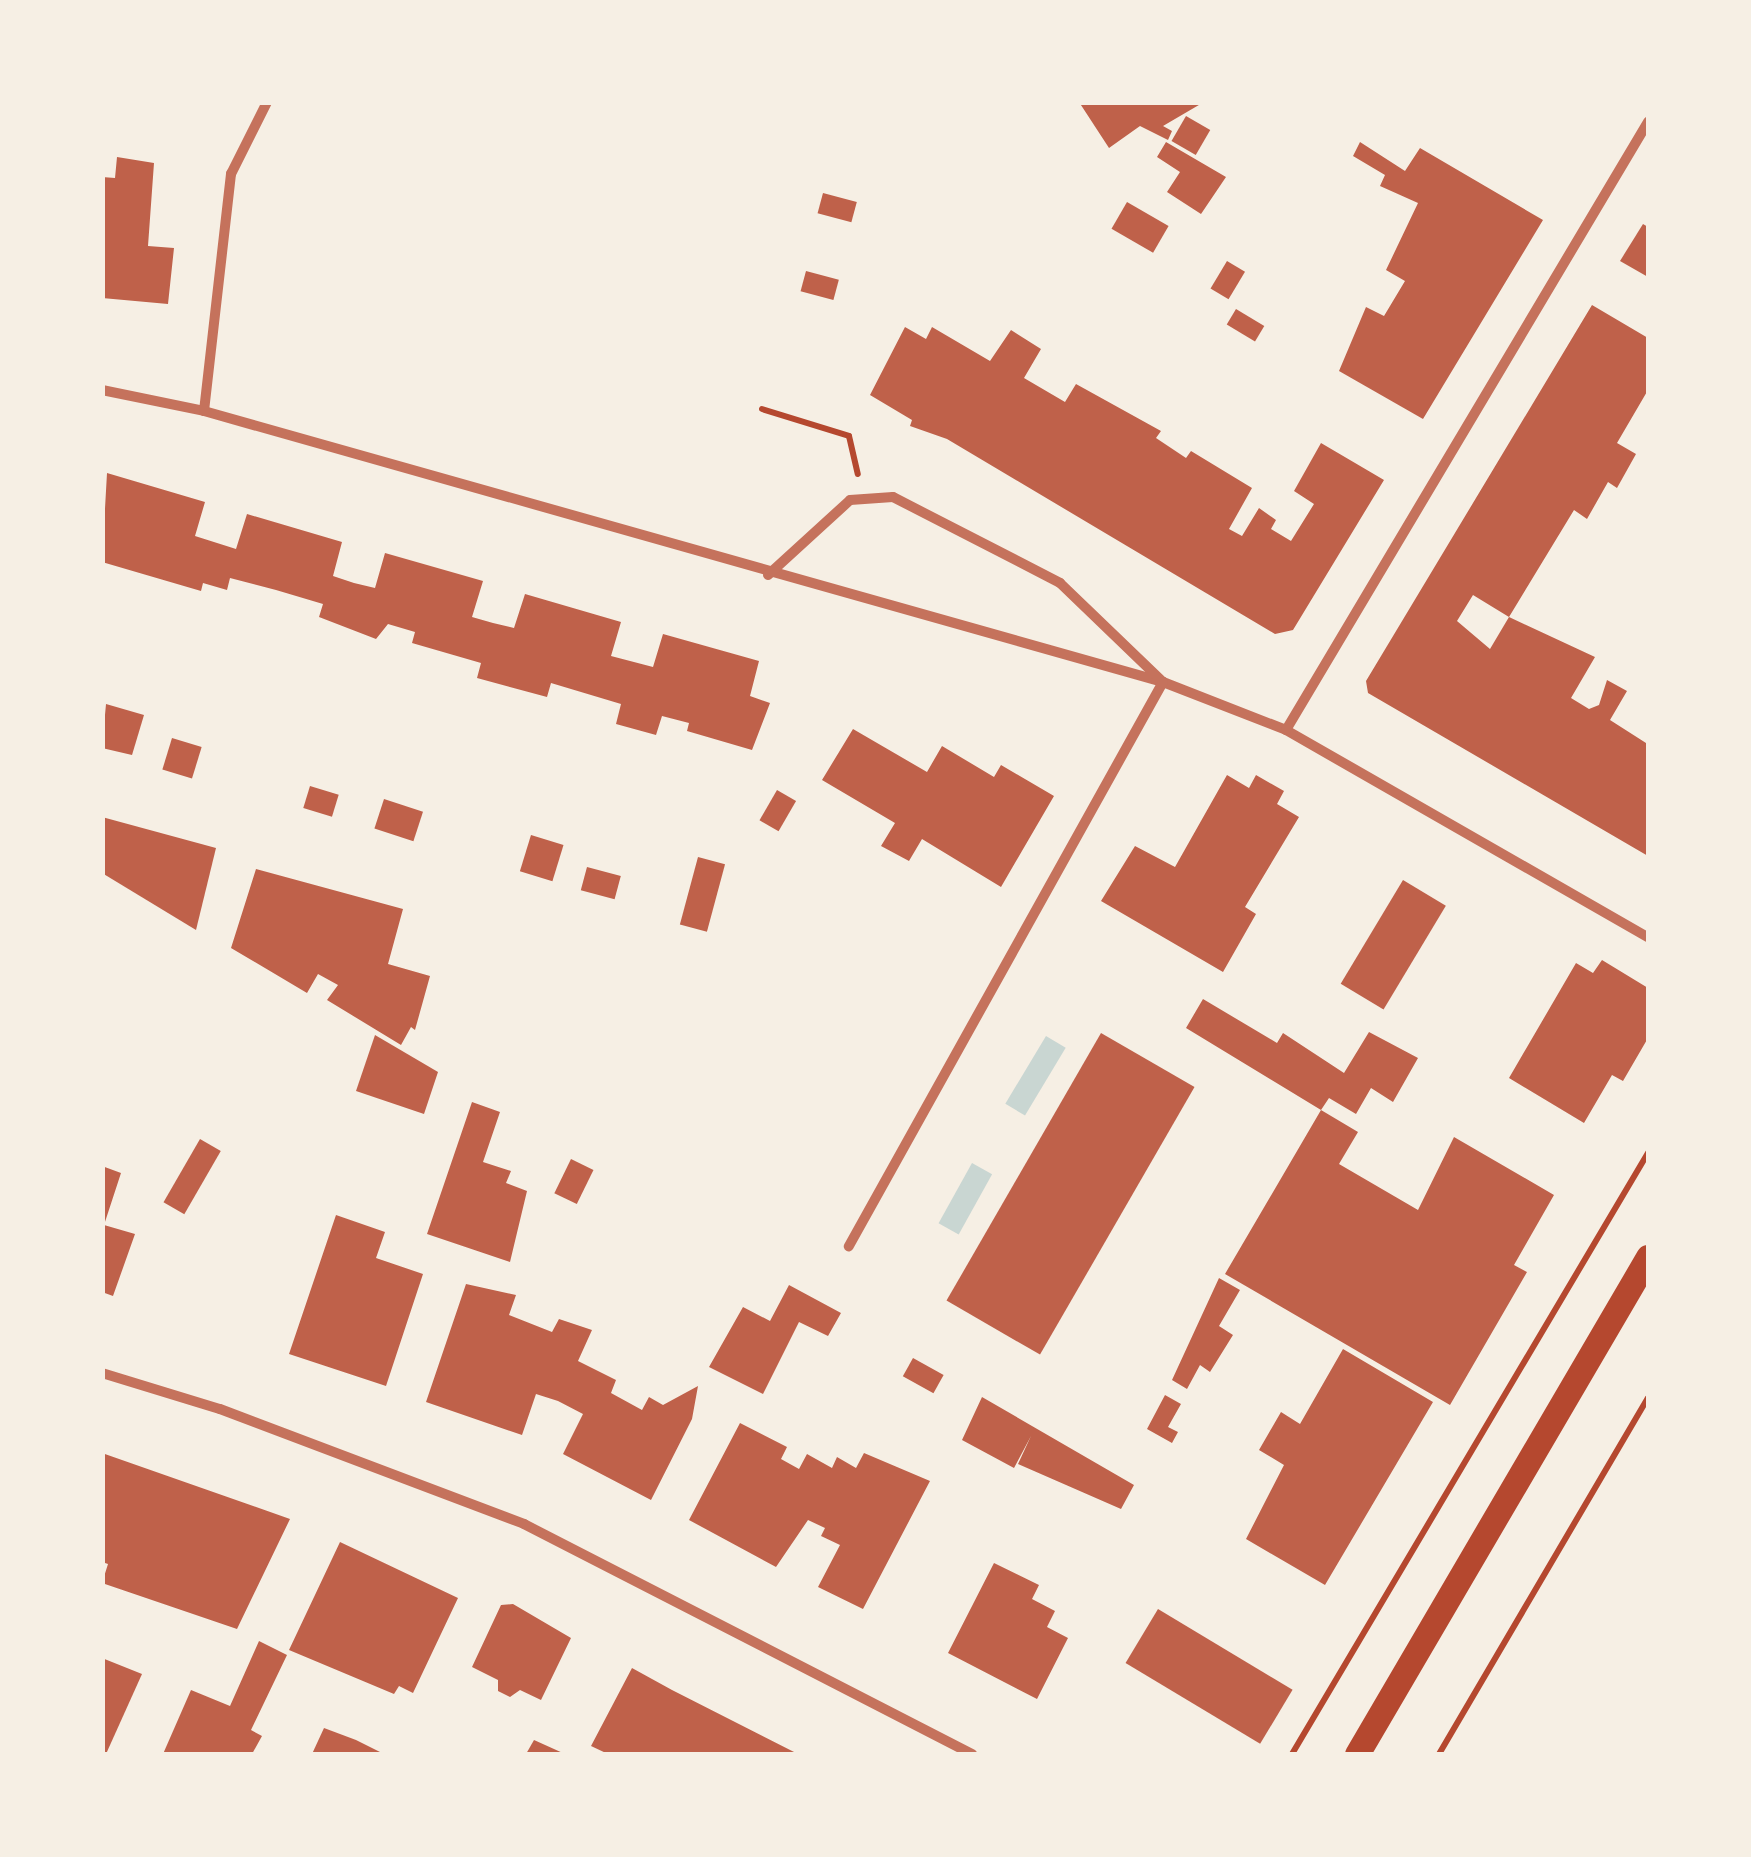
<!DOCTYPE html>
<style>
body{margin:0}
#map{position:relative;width:1751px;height:1857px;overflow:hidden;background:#f6efe4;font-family:Ubuntu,sans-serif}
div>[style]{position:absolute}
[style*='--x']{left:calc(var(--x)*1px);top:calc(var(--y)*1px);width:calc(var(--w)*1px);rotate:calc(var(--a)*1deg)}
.water>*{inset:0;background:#c9d6d2;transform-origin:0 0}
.building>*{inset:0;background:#bf614a;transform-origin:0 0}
.path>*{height:6px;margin:-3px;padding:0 3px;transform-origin:3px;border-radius:3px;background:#b5482f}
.minor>*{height:10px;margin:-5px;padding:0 5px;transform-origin:5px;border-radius:5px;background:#c5725c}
.primary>*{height:25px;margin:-12.5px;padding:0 12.5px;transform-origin:12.5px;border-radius:12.5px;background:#b5482f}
span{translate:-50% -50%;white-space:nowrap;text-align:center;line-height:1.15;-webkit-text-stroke:9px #f6efe4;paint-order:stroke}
.frame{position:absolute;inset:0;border:105px solid #f6efe4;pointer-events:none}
</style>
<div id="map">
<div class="water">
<div style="left:1046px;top:1036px;width:23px;height:79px;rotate:31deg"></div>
<div style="left:972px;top:1163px;width:23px;height:69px;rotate:29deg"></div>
</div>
<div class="building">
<div style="clip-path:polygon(1079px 102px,1204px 102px,1163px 126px,1172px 131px,1168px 140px,1140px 126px,1109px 148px)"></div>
<div style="left:1186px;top:116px;width:28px;height:29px;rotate:30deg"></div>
<div style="clip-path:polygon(1166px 142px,1226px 177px,1201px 214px,1167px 192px,1180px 172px,1157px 157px)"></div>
<div style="clip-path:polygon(1360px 142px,1405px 171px,1420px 148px,1543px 220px,1423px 419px,1339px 371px,1366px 307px,1384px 316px,1405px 281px,1386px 270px,1418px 203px,1380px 186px,1385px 175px,1353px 156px)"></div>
<div style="clip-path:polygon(117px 157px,154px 163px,148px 246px,174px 248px,168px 304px,102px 298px,102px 177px,115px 178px)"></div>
<div style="left:823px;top:193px;width:35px;height:21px;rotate:15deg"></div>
<div style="left:1127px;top:202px;width:48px;height:31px;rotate:30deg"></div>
<div style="clip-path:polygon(1643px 224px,1648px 227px,1648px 277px,1620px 261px)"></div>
<div style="left:1227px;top:261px;width:21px;height:32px;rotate:31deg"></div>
<div style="left:806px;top:271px;width:34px;height:21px;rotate:15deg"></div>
<div style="clip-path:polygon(1592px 305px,1648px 338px,1648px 390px,1617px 443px,1636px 454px,1617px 488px,1608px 482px,1587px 519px,1574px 510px,1509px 617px,1473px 595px,1457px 621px,1490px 649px,1509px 617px,1595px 657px,1571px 698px,1589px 709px,1599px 705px,1607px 680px,1627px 691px,1610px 720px,1646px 743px,1648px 738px,1648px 856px,1368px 693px,1366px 681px)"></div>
<div style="left:1236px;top:309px;width:33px;height:18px;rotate:31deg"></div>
<div style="clip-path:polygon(905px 327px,926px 339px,932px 327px,990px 361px,1011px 330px,1041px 349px,1024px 378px,1065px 402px,1076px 384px,1161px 431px,1156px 438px,1186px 458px,1191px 451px,1252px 488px,1229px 529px,1242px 536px,1259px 508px,1276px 520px,1271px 529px,1291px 541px,1314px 504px,1294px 491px,1321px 443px,1384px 480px,1293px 630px,1275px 634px,947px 439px,910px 426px,912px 420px,870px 395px)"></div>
<div style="clip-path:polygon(107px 473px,205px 502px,195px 536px,236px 549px,247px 514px,342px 542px,333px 576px,354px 583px,375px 588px,385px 553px,483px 581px,472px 617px,493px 623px,514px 628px,525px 594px,621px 622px,611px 656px,653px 667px,663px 634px,759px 661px,750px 696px,770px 703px,752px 750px,687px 731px,689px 723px,662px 716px,656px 735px,616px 724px,621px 704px,551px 683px,547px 697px,477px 678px,481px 663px,412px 643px,415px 632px,388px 624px,376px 639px,319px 617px,323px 604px,276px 590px,230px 578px,227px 590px,203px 583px,201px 591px,102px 562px)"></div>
<div style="clip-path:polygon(106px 704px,144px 715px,132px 755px,102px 748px)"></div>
<div style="clip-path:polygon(853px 729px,927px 772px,942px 746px,994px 777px,1001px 765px,1054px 796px,1001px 887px,922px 839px,909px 861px,881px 846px,895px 823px,822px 780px)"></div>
<div style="left:172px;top:738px;width:31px;height:33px;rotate:17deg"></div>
<div style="clip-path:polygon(1227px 775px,1249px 788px,1256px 775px,1284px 791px,1277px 804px,1299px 817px,1245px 907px,1256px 914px,1223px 972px,1101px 901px,1135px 846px,1175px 867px)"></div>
<div style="left:310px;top:786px;width:30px;height:23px;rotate:17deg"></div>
<div style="left:777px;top:790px;width:22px;height:35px;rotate:30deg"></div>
<div style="left:384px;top:799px;width:41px;height:31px;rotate:18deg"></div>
<div style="clip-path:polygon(102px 817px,216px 848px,196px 930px,102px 873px)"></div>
<div style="left:531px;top:835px;width:34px;height:38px;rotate:17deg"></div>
<div style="left:698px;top:857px;width:28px;height:70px;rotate:15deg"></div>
<div style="left:587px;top:867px;width:35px;height:24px;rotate:15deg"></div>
<div style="clip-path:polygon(256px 869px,403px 909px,388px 964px,430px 976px,415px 1030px,411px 1027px,401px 1045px,327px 1000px,338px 985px,318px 974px,307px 993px,231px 948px)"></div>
<div style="left:1403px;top:880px;width:50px;height:121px;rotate:31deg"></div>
<div style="clip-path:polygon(1602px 960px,1648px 988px,1648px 1038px,1623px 1081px,1612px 1075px,1584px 1123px,1509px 1078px,1576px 963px,1593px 973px)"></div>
<div style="clip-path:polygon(1203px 999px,1277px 1043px,1283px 1033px,1344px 1073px,1369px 1032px,1418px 1058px,1393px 1102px,1371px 1088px,1356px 1114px,1329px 1098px,1321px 1110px,1186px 1028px)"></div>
<div style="left:1101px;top:1033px;width:108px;height:309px;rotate:30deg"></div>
<div style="clip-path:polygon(375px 1035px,438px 1072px,424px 1114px,356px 1091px)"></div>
<div style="clip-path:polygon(472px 1102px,500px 1112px,483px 1162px,511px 1171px,506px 1183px,527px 1191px,510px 1262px,427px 1234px)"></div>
<div style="clip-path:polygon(1321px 1110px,1358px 1132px,1339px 1164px,1418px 1210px,1454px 1137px,1554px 1195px,1514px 1265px,1527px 1272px,1450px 1405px,1225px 1274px)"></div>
<div style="left:200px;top:1139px;width:24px;height:73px;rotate:30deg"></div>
<div style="left:571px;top:1159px;width:25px;height:38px;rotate:26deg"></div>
<div style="clip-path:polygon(102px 1166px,121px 1173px,104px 1225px,135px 1234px,113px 1296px,102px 1292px)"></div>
<div style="clip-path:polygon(336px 1215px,385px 1232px,376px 1258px,423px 1274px,386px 1386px,289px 1354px)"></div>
<div style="clip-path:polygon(1219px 1278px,1240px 1290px,1219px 1326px,1233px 1335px,1210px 1372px,1200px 1365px,1187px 1389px,1172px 1380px)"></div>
<div style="clip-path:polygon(466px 1284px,516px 1295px,509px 1315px,552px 1332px,559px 1319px,592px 1330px,578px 1361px,616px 1380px,611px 1393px,642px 1410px,649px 1397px,663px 1405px,698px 1386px,692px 1419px,651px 1500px,563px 1454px,583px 1414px,558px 1401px,536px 1394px,522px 1435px,426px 1402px)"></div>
<div style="clip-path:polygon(789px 1285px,841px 1313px,828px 1336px,799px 1322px,763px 1394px,709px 1367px,743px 1307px,770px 1321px)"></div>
<div style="clip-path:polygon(1343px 1349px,1433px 1402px,1325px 1585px,1246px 1539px,1284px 1465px,1259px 1450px,1281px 1412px,1300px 1424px)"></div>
<div style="left:913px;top:1358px;width:35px;height:21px;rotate:29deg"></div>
<div style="clip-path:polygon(1165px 1395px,1181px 1404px,1168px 1427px,1178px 1432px,1172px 1443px,1147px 1429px)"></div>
<div style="clip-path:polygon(982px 1397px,1134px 1485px,1121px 1509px,1018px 1464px,1031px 1436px,1014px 1468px,962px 1440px)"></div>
<div style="clip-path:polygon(740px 1423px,787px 1447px,781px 1459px,799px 1469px,807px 1454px,832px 1468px,837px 1457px,856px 1468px,864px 1453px,930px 1481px,863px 1609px,818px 1587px,840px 1545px,821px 1536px,825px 1528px,808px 1520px,776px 1567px,689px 1520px)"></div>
<div style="clip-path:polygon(102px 1453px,290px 1519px,237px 1629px,102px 1583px,108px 1564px,102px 1562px)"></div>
<div style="clip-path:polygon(340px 1542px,458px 1598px,413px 1693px,399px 1686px,394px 1694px,289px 1650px)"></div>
<div style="clip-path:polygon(994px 1563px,1039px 1585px,1032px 1599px,1055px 1611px,1047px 1627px,1068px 1638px,1037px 1699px,948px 1653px)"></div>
<div style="clip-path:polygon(513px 1604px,571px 1638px,541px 1700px,520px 1690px,510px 1697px,498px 1691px,498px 1680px,472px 1667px,501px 1605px)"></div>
<div style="left:1158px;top:1609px;width:157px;height:63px;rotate:31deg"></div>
<div style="clip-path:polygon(259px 1641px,287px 1655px,251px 1730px,262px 1736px,252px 1754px,163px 1754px,191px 1690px,230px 1706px)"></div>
<div style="clip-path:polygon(102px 1658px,142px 1674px,106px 1754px,102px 1754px)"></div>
<div style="clip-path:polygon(632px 1668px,672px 1690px,798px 1754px,608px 1754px,591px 1746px)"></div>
<div style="clip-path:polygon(324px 1728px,356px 1740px,384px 1754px,312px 1754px)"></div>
<div style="clip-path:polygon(534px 1740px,554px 1749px,565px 1754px,526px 1754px)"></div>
</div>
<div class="path">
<div style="--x:762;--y:409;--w:91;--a:17.2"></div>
<div style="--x:849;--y:436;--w:39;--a:77"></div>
<div style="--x:1292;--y:1754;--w:699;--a:-59.36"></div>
<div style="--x:1439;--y:1754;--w:413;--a:-59.6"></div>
</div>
<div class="minor">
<div style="--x:102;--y:390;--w:104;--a:11.6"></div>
<div style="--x:204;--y:411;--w:997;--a:15.78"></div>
<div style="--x:1163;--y:682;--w:132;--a:21.3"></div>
<div style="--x:1286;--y:730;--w:417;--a:29.8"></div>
<div style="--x:204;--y:411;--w:239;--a:-83.5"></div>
<div style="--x:231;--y:174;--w:80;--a:-63.4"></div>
<div style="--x:768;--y:575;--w:111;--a:-42.4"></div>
<div style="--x:850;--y:500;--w:43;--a:-4"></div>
<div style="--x:893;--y:497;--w:188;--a:27.2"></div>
<div style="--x:1060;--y:583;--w:143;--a:43.9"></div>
<div style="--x:1163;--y:682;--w:646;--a:119.11"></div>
<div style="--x:1286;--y:730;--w:708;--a:-59.23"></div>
<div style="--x:102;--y:1373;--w:123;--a:17"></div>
<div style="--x:220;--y:1409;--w:325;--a:20.7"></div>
<div style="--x:524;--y:1524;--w:504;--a:27.18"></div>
</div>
<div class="primary">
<div style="--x:1357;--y:1754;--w:576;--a:-59.65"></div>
</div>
<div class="frame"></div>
</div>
